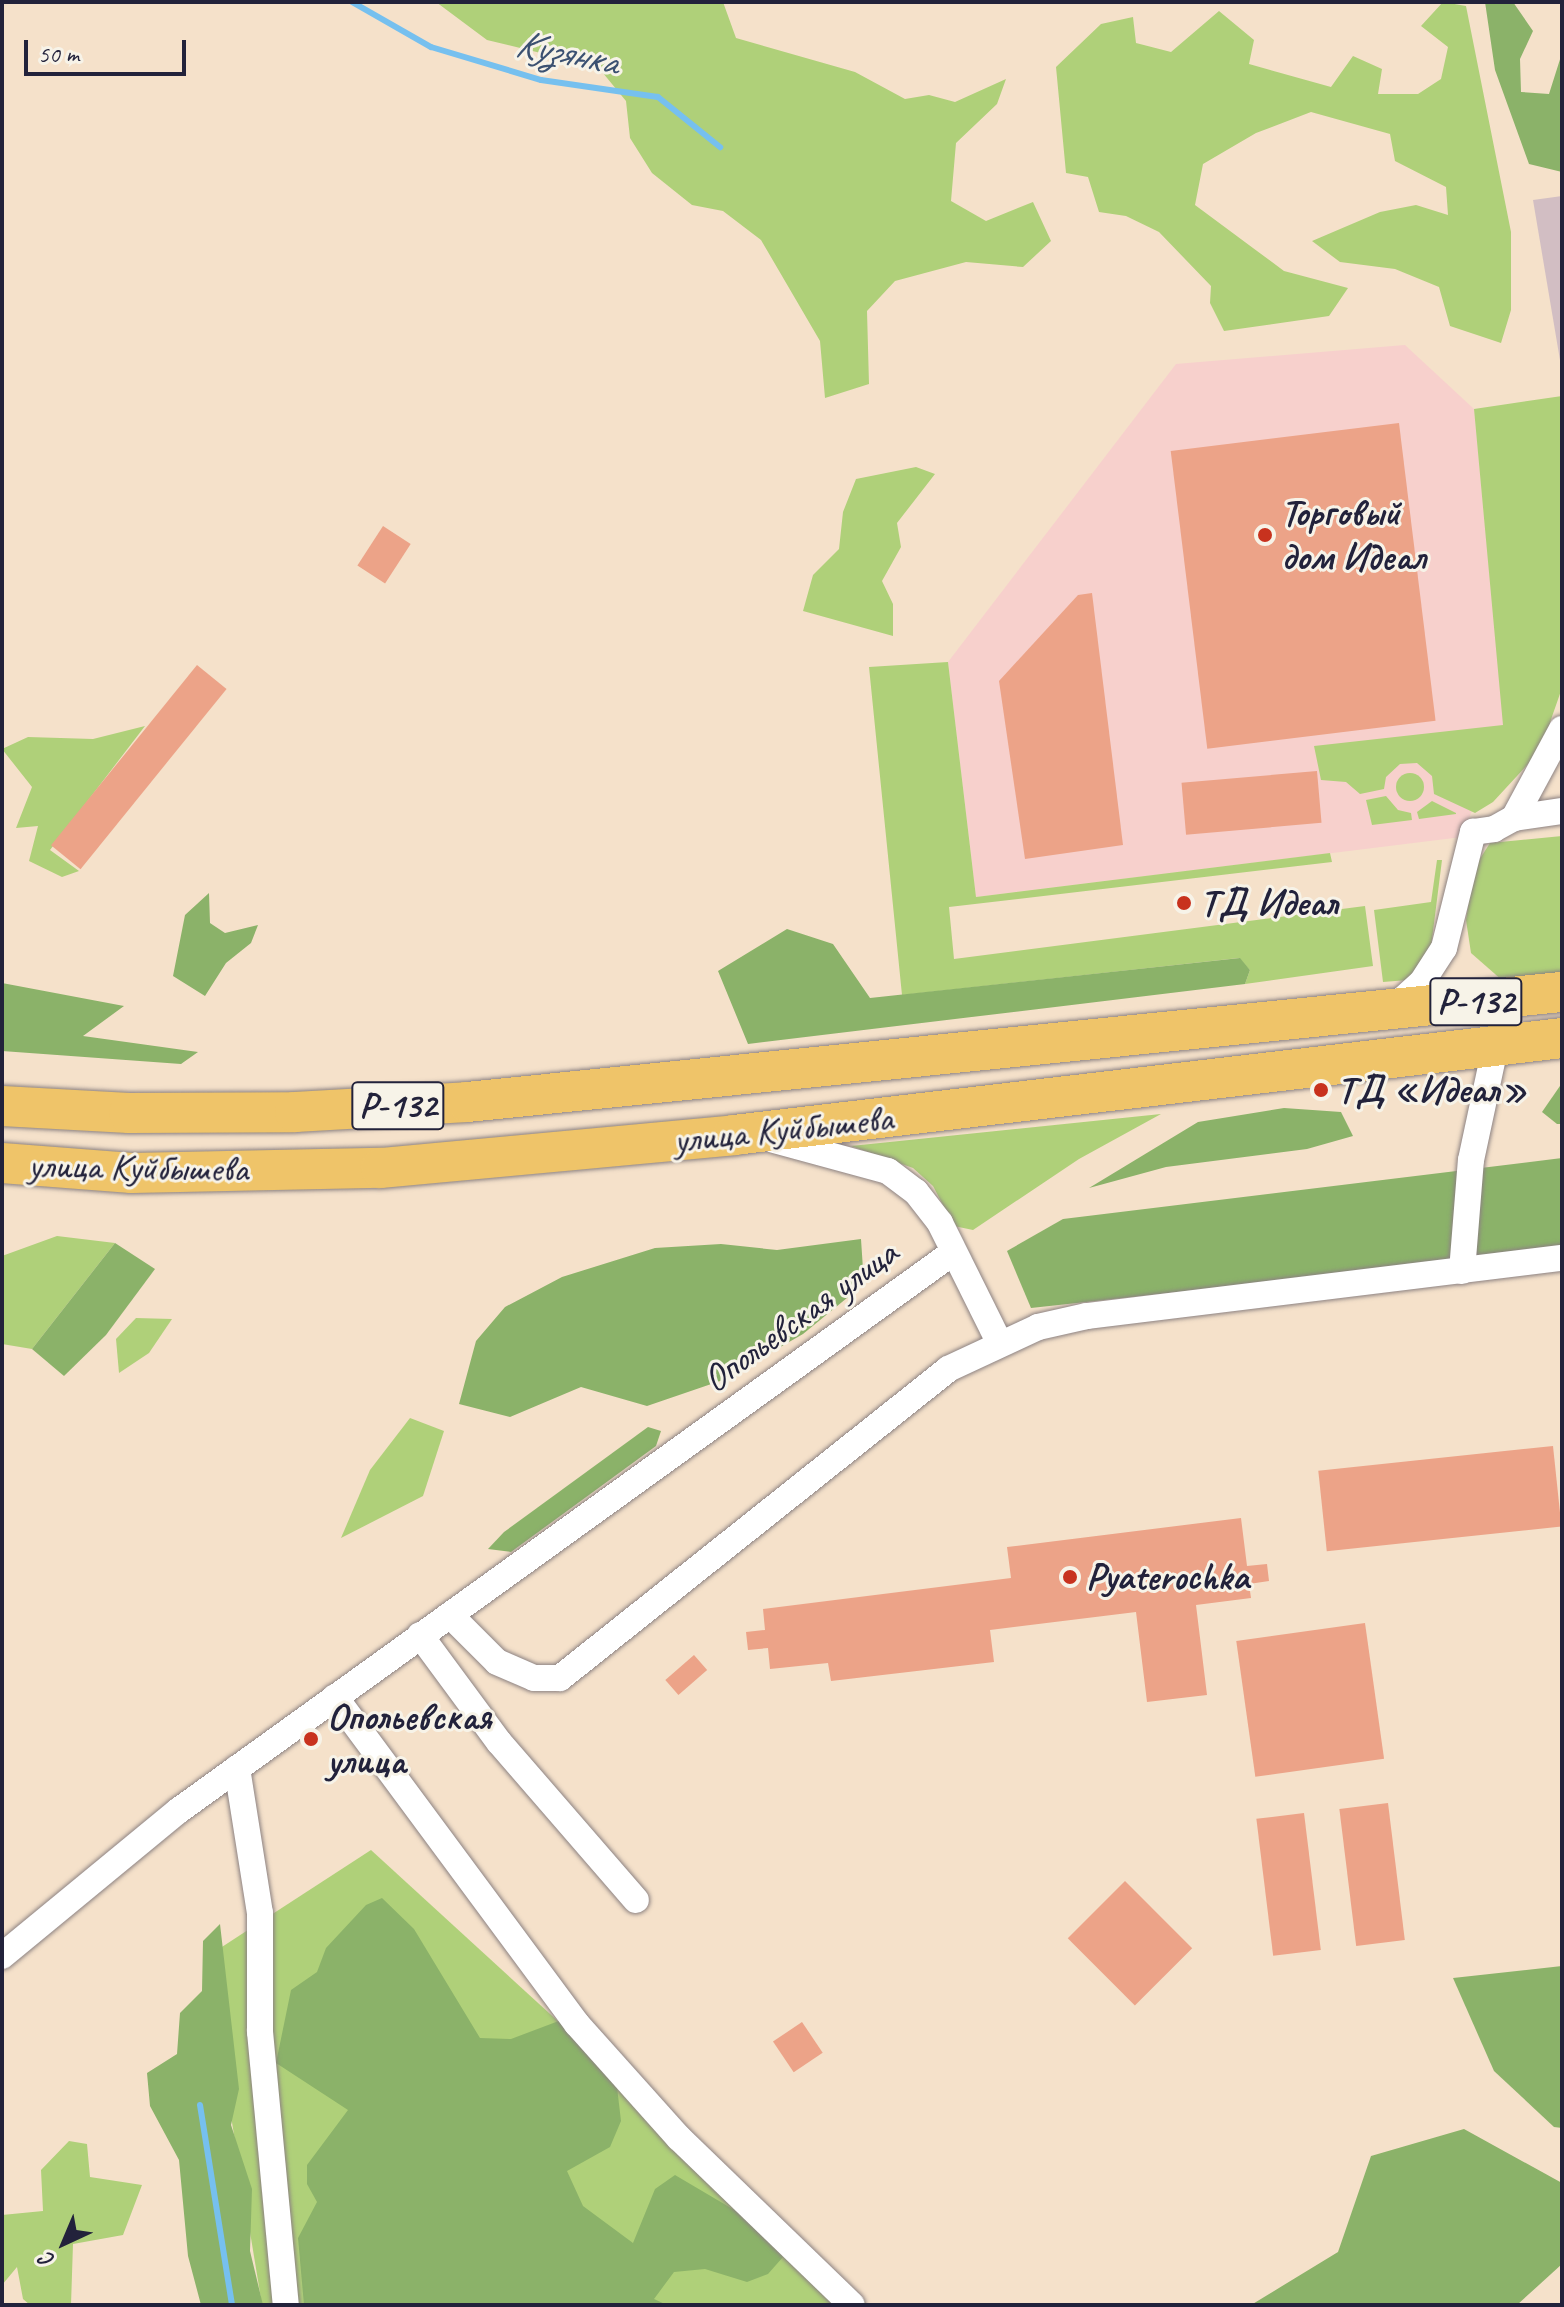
<!DOCTYPE html>
<meta charset="utf-8">
<style>
body{margin:0}
#map{position:relative;width:1564px;height:2307px;overflow:hidden;background:#f5e1ca;font-family:Caveat,sans-serif}
div>[style]{position:absolute}
[style*='--x']{left:calc(var(--x)*1px);top:calc(var(--y)*1px);width:calc(var(--w)*1px);rotate:calc(var(--a)*1deg)}
.built>*{inset:0;background:#f7d0cc}
.industrial>*{inset:0;background:#d2bec3}
.green>*{inset:0;background:#afd079}
.round{border-radius:50%}
.forest>*{inset:0;background:#8bb269}
.stream>*{height:6px;margin:-3px;padding:0 3px;transform-origin:3px;border-radius:3px;background:#76c0ef}
.building>*{inset:0;background:#eca388;transform-origin:0 0}
.roads{filter:drop-shadow(0 0 2px #8c8282) drop-shadow(0 0 2px #8c8282)}
.minor>*{height:26px;margin:-13px;padding:0 13px;transform-origin:13px;border-radius:13px;background:#fff}
.highway>*{height:40px;margin:-20px;padding:0 20px;transform-origin:20px;border-radius:20px;background:#efc469}
.dots>*{width:22px;height:22px;translate:-50% -50%;box-sizing:border-box;border:4px solid #f7f3e8;border-radius:50%}
span{translate:-50% -50%;white-space:nowrap;text-align:center;line-height:1.15;-webkit-text-stroke:6px #f7f3e8;paint-order:stroke}
.shield-label span{padding:2px 6px;background:#f7f3e8;border:2px solid;border-radius:6px;-webkit-text-stroke-width:0}
.shield-label{font-size:36px;color:#22223b;font-weight:700}
.poi-label{font-size:38px;color:#22223b;font-weight:700}
.left{translate:0 -50%;text-align:left}
.street-label{font-size:38px;color:#22223b}
.water-label{font-size:40px;color:#3b5171;font-style:italic}
.frame{position:absolute;inset:0;border:4px solid #22223b;pointer-events:none}
.north{position:absolute;left:24px;top:2203px;width:80px;height:80px;-webkit-text-stroke:6px #f7f3e8;paint-order:stroke;rotate:224deg;font-size:22px;font-weight:700;line-height:32px;text-align:center;color:#22223b}
.north::after{content:'';display:block;margin:auto;width:28px;height:36px;background:#22223b;clip-path:polygon(50% 0,100% 100%,50% 72%,0 100%)}
.scale{position:absolute;left:24px;top:40px;width:162px;height:36px;box-sizing:border-box;border:4px solid #22223b;border-top:0;padding-left:10px;font-size:24px;line-height:28px;white-space:nowrap;color:#22223b;-webkit-text-stroke:6px #f7f3e8;paint-order:stroke}
</style>
<div id="map">
<div class="built">
<div style="clip-path:polygon(1405px 345px,1474px 409px,1504px 726px,1462px 837px,976px 897px,948px 662px,1176px 364px)"></div>
</div>
<div class="industrial">
<div style="clip-path:polygon(1562px 196px,1562px 372px,1533px 200px)"></div>
</div>
<div class="green">
<div style="clip-path:polygon(436px 2px,723px 2px,736px 38px,855px 72px,905px 99px,929px 95px,955px 102px,1006px 79px,997px 104px,956px 143px,951px 201px,986px 221px,1033px 202px,1051px 241px,1023px 267px,966px 262px,895px 281px,867px 311px,869px 384px,825px 398px,820px 341px,761px 240px,723px 211px,692px 205px,652px 173px,630px 138px,626px 101px,598px 67px,487px 40px)"></div>
<div style="clip-path:polygon(1443px 2px,1466px 6px,1511px 232px,1511px 310px,1501px 343px,1450px 326px,1439px 287px,1395px 269px,1340px 262px,1312px 241px,1380px 212px,1416px 205px,1448px 215px,1446px 187px,1395px 161px,1390px 134px,1311px 112px,1256px 133px,1203px 164px,1195px 205px,1284px 271px,1348px 288px,1329px 316px,1224px 331px,1210px 303px,1211px 286px,1159px 232px,1126px 216px,1099px 212px,1088px 177px,1066px 173px,1056px 67px,1101px 24px,1133px 17px,1136px 43px,1171px 52px,1219px 11px,1254px 40px,1249px 64px,1331px 87px,1353px 56px,1382px 69px,1378px 94px,1418px 94px,1441px 79px,1448px 47px,1421px 26px)"></div>
<div style="clip-path:polygon(1562px 396px,1562px 688px,1540px 751px,1493px 802px,1475px 813px,1434px 794px,1432px 776px,1417px 763px,1400px 764px,1386px 777px,1384px 789px,1360px 794px,1346px 782px,1321px 780px,1314px 746px,1503px 725px,1474px 409px)"></div>
<div style="clip-path:polygon(916px 467px,935px 474px,897px 523px,901px 547px,882px 581px,893px 604px,893px 636px,803px 611px,813px 575px,839px 549px,843px 512px,856px 479px)"></div>
<div style="clip-path:polygon(948px 662px,976px 897px,1330px 853px,1332px 862px,949px 907px,954px 959px,1365px 906px,1373px 966px,1245px 984px,1250px 970px,1239px 958px,902px 995px,869px 667px)"></div>
<div style="clip-path:polygon(145px 726px,50px 850px,79px 871px,62px 877px,29px 861px,38px 826px,16px 828px,32px 787px,2px 749px,28px 737px,93px 739px)"></div>
<div class="round" style="left:1396px;top:773px;width:28px;height:28px"></div>
<div style="clip-path:polygon(1386px 796px,1398px 810px,1411px 813px,1412px 820px,1372px 825px,1366px 800px)"></div>
<div style="clip-path:polygon(1432px 801px,1456px 813px,1456px 814px,1419px 819px,1417px 812px)"></div>
<div style="clip-path:polygon(1562px 836px,1562px 973px,1503px 981px,1471px 953px,1466px 920px,1474px 868px,1490px 843px)"></div>
<div style="clip-path:polygon(1437px 860px,1442px 860px,1430px 955px,1408px 980px,1383px 982px,1374px 910px,1431px 902px)"></div>
<div style="clip-path:polygon(1161px 1114px,1079px 1159px,973px 1230px,954px 1226px,933px 1186px,913px 1168px,851px 1146px)"></div>
<div style="clip-path:polygon(57px 1236px,115px 1243px,32px 1349px,2px 1344px,2px 1256px)"></div>
<div style="clip-path:polygon(136px 1318px,172px 1319px,149px 1353px,119px 1373px,116px 1339px)"></div>
<div style="clip-path:polygon(410px 1418px,444px 1431px,423px 1496px,341px 1538px,370px 1470px)"></div>
<div style="clip-path:polygon(371px 1850px,868px 2305px,262px 2305px,205px 1958px)"></div>
<div style="clip-path:polygon(69px 2141px,87px 2144px,90px 2177px,142px 2185px,123px 2235px,73px 2244px,71px 2305px,30px 2305px,23px 2299px,17px 2267px,2px 2285px,2px 2215px,43px 2211px,41px 2170px)"></div>
</div>
<div class="forest">
<div style="clip-path:polygon(1485px 2px,1513px 2px,1533px 31px,1520px 59px,1521px 92px,1549px 94px,1562px 53px,1562px 172px,1529px 164px,1495px 70px)"></div>
<div style="clip-path:polygon(209px 893px,210px 923px,225px 933px,258px 925px,251px 943px,226px 963px,205px 996px,173px 976px,185px 915px)"></div>
<div style="clip-path:polygon(787px 929px,833px 944px,870px 998px,1240px 958px,1250px 970px,1245px 984px,748px 1044px,718px 971px)"></div>
<div style="clip-path:polygon(2px 983px,124px 1006px,83px 1036px,198px 1052px,181px 1064px,2px 1051px)"></div>
<div style="clip-path:polygon(1562px 1083px,1562px 1124px,1557px 1124px,1542px 1112px)"></div>
<div style="clip-path:polygon(1284px 1108px,1341px 1112px,1353px 1136px,1307px 1149px,1166px 1167px,1089px 1188px,1198px 1122px)"></div>
<div style="clip-path:polygon(1562px 1158px,1562px 1250px,1031px 1308px,1007px 1251px,1063px 1219px)"></div>
<div style="clip-path:polygon(861px 1239px,864px 1284px,803px 1334px,723px 1380px,647px 1406px,581px 1387px,510px 1417px,459px 1404px,476px 1341px,505px 1307px,562px 1277px,655px 1248px,721px 1244px,777px 1250px)"></div>
<div style="clip-path:polygon(115px 1243px,155px 1269px,106px 1335px,64px 1376px,32px 1349px)"></div>
<div style="clip-path:polygon(648px 1427px,661px 1431px,656px 1446px,511px 1552px,488px 1549px,504px 1532px)"></div>
<div style="clip-path:polygon(382px 1898px,414px 1929px,480px 2038px,511px 2039px,564px 2019px,617px 2087px,621px 2121px,610px 2147px,567px 2171px,583px 2206px,633px 2243px,655px 2189px,675px 2175px,758px 2224px,783px 2257px,768px 2274px,747px 2282px,705px 2269px,674px 2272px,654px 2299px,667px 2305px,304px 2305px,298px 2238px,317px 2202px,307px 2184px,307px 2165px,348px 2110px,276px 2063px,291px 1990px,317px 1972px,326px 1948px,366px 1905px)"></div>
<div style="clip-path:polygon(220px 1924px,239px 2089px,231px 2125px,252px 2189px,250px 2251px,263px 2305px,201px 2305px,188px 2256px,179px 2160px,150px 2106px,147px 2073px,177px 2054px,180px 2013px,202px 1991px,203px 1941px)"></div>
<div style="clip-path:polygon(1562px 1966px,1562px 2128px,1554px 2127px,1494px 2071px,1453px 1978px)"></div>
<div style="clip-path:polygon(1464px 2129px,1562px 2183px,1562px 2264px,1517px 2305px,1251px 2305px,1338px 2252px,1371px 2156px)"></div>
</div>
<div class="stream">
<div style="--x:352;--y:2;--w:91;--a:29.7"></div>
<div style="--x:431;--y:47;--w:115;--a:16.7"></div>
<div style="--x:541;--y:80;--w:118;--a:8.3"></div>
<div style="--x:658;--y:97;--w:80;--a:38.9"></div>
<div style="--x:200;--y:2105;--w:203;--a:80.9"></div>
</div>
<div class="building">
<div style="left:1399px;top:423px;width:300px;height:230px;rotate:83deg"></div>
<div style="left:383px;top:526px;width:33px;height:47px;rotate:33deg"></div>
<div style="clip-path:polygon(1092px 593px,1123px 845px,1025px 859px,999px 681px,1078px 595px)"></div>
<div style="left:197px;top:665px;width:38px;height:232px;rotate:39deg"></div>
<div style="left:1317px;top:771px;width:52px;height:136px;rotate:85deg"></div>
<div style="left:1553px;top:1446px;width:81px;height:236px;rotate:84deg"></div>
<div style="clip-path:polygon(1241px 1518px,1247px 1566px,1267px 1564px,1269px 1581px,1249px 1584px,1251px 1598px,1196px 1605px,1207px 1695px,1147px 1702px,1136px 1612px,990px 1630px,994px 1662px,831px 1681px,828px 1663px,770px 1669px,768px 1648px,748px 1650px,746px 1632px,765px 1630px,763px 1609px,1011px 1578px,1007px 1547px)"></div>
<div style="left:1365px;top:1623px;width:137px;height:130px;rotate:82deg"></div>
<div style="left:694px;top:1655px;width:20px;height:38px;rotate:49deg"></div>
<div style="left:1388px;top:1803px;width:138px;height:49px;rotate:83deg"></div>
<div style="left:1304px;top:1813px;width:138px;height:48px;rotate:83deg"></div>
<div style="left:1125px;top:1881px;width:95px;height:81px;rotate:45deg"></div>
<div style="left:802px;top:2022px;width:37px;height:35px;rotate:56deg"></div>
</div>
<div class="roads">
<div class="minor">
<div style="--x:1514;--y:818;--w:101;--a:-61.7"></div>
<div style="--x:1390;--y:1011;--w:43;--a:-42.2"></div>
<div style="--x:1422;--y:982;--w:40;--a:-57.1"></div>
<div style="--x:1444;--y:948;--w:120;--a:-76"></div>
<div style="--x:1473;--y:832;--w:21;--a:-8"></div>
<div style="--x:1494;--y:829;--w:23;--a:-29"></div>
<div style="--x:1514;--y:818;--w:49;--a:-8.3"></div>
<div style="--x:774;--y:1140;--w:118;--a:15.2"></div>
<div style="--x:888;--y:1171;--w:35;--a:37"></div>
<div style="--x:916;--y:1192;--w:39;--a:52"></div>
<div style="--x:940;--y:1223;--w:133;--a:63.6"></div>
<div style="--x:1462;--y:1271;--w:111;--a:-85.4"></div>
<div style="--x:1471;--y:1160;--w:115;--a:-77.9"></div>
<div style="--x:450;--y:1615;--w:66;--a:45"></div>
<div style="--x:497;--y:1662;--w:40;--a:23.4"></div>
<div style="--x:534;--y:1678;--w:26;--a:0"></div>
<div style="--x:560;--y:1678;--w:496;--a:-38.5"></div>
<div style="--x:948;--y:1369;--w:99;--a:-25"></div>
<div style="--x:1038;--y:1327;--w:50;--a:-12.7"></div>
<div style="--x:1087;--y:1316;--w:479;--a:-7"></div>
<div style="--x:420;--y:1635;--w:133;--a:53.6"></div>
<div style="--x:499;--y:1742;--w:209;--a:49.1"></div>
<div style="--x:335;--y:1697;--w:407;--a:53.5"></div>
<div style="--x:577;--y:2024;--w:153;--a:48.2"></div>
<div style="--x:679;--y:2138;--w:240;--a:44"></div>
<div style="--x:237;--y:1768;--w:147;--a:81"></div>
<div style="--x:260;--y:1913;--w:119;--a:90"></div>
<div style="--x:260;--y:2032;--w:274;--a:84.6"></div>
<div style="--x:2;--y:1956;--w:228;--a:-39.5"></div>
<div style="--x:178;--y:1811;--w:953;--a:-35.78"></div>
</div>
<div class="highway">
<div style="--x:2;--y:1106;--w:127;--a:3.2"></div>
<div style="--x:129;--y:1113;--w:166;--a:-0.3"></div>
<div style="--x:295;--y:1112;--w:172;--a:-3.3"></div>
<div style="--x:467;--y:1102;--w:1101;--a:-5.74"></div>
<div style="--x:2;--y:1163;--w:130;--a:4.4"></div>
<div style="--x:132;--y:1173;--w:249;--a:-1.2"></div>
<div style="--x:381;--y:1168;--w:355;--a:-5.3"></div>
<div style="--x:734;--y:1135;--w:834;--a:-6.68"></div>
</div>
</div>
<div class="dots">
<div style="left:1265px;top:535px;background:#c8321e"></div>
<div style="left:1184px;top:903px;background:#c8321e"></div>
<div style="left:1321px;top:1090px;background:#c8321e"></div>
<div style="left:1070px;top:1577px;background:#c8321e"></div>
<div style="left:311px;top:1739px;background:#c8321e"></div>
</div>
<div class="shield-label">
<span style="left:1476px;top:1002px">Р-132</span>
<span style="left:398px;top:1106px">Р-132</span>
</div>
<div class="poi-label">
<span class="left" style="left:1281px;top:535px">Торговый<br>дом Идеал</span>
<span class="left" style="left:1200px;top:903px">ТД Идеал</span>
<span class="left" style="left:1337px;top:1090px">ТД «Идеал»</span>
<span class="left" style="left:1086px;top:1577px">Pyaterochka</span>
<span class="left" style="left:327px;top:1739px">Опольевская<br>улица</span>
</div>
<div class="street-label">
<span style="left:783px;top:1129px;rotate:-6deg">улица Куйбышева</span>
<span style="left:138px;top:1167px;rotate:1deg">улица Куйбышева</span>
<span style="left:800px;top:1316px;rotate:-36deg">Опольевская улица</span>
</div>
<div class="water-label">
<span style="left:567px;top:52px;rotate:11deg">Кузянка</span>
</div>
<div class="frame"></div>
<div class="north">С</div>
<div class="scale">50 m</div>
</div>
